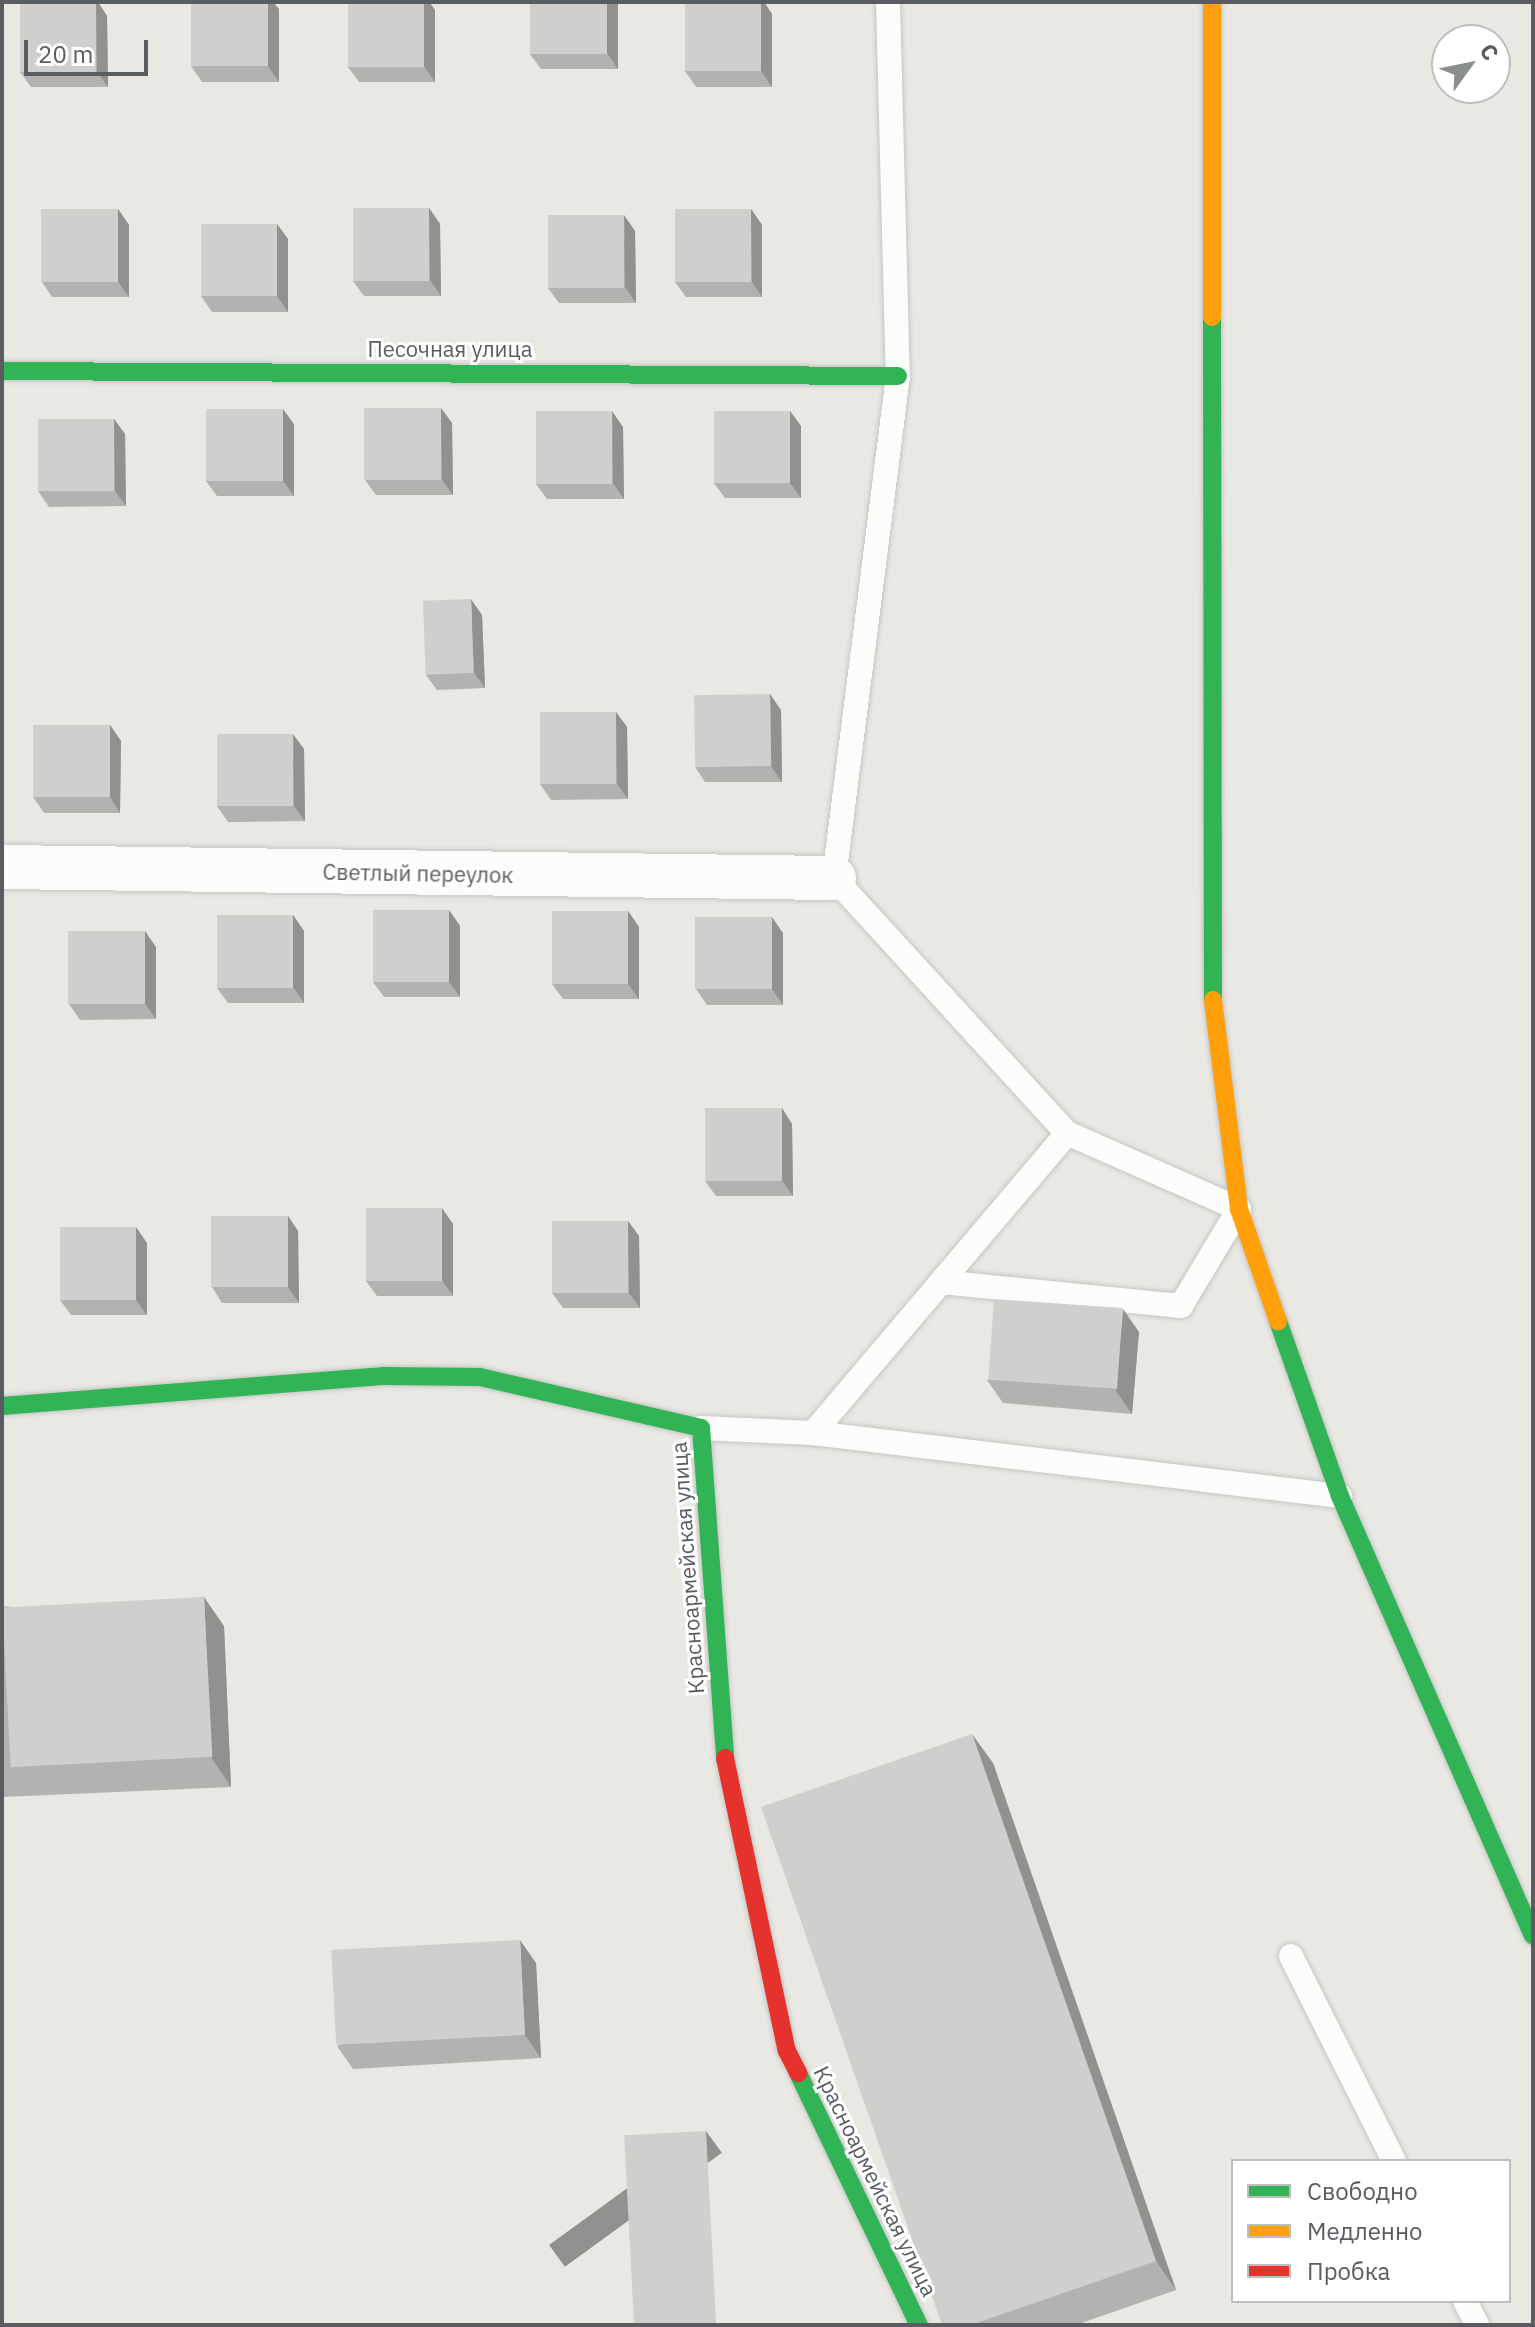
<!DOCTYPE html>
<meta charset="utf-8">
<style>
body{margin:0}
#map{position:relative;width:1535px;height:2327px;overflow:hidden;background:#e9e8e3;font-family:"IBM Plex Sans",sans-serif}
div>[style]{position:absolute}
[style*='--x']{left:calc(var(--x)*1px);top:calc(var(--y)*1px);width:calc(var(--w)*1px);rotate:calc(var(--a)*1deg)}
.roads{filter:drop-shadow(0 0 2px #c5c5c4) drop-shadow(0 0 2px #c5c5c4)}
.lane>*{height:24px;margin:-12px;padding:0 12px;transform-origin:12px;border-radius:12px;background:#fcfcfb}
.street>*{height:44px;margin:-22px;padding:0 22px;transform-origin:22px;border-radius:22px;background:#fcfcfb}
.fast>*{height:18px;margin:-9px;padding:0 9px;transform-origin:9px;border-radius:9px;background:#30b455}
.slow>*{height:18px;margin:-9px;padding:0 9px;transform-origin:9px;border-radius:9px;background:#ff9f0a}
.jam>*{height:18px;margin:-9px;padding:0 9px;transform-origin:9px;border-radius:9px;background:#e5322d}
.wall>*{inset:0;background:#b3b2b0}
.shaded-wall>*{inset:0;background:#929190;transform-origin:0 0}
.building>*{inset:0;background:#d0cfcd;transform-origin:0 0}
span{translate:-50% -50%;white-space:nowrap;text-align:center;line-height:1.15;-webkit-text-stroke:6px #fff;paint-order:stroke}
.street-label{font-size:22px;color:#595d61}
.frame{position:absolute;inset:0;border:4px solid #595d61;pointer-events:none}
.legend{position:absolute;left:1231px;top:2159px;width:280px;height:144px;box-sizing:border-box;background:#fff;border:2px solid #bdbec0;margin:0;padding:10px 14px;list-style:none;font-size:24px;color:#595d61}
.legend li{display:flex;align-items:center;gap:16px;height:40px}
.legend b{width:40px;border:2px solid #bdbec0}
.north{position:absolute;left:1431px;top:24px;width:80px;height:80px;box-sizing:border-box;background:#fff;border:2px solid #bdbec0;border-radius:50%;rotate:57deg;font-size:22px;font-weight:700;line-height:32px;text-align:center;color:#595d61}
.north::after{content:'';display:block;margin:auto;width:28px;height:36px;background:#8b8e8e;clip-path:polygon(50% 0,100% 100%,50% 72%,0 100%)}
.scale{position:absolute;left:24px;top:40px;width:124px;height:36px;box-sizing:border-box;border:4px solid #595d61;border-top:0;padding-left:10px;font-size:24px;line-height:28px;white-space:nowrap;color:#595d61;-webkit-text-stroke:6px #fff;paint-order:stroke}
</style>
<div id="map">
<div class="roads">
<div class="lane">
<div style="--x:888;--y:2;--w:374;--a:88.5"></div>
<div style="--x:898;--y:376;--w:506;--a:97.27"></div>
<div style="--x:834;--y:878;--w:345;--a:47.6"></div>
<div style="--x:1067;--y:1133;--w:188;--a:23.8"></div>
<div style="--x:1239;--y:1209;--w:113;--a:120.9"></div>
<div style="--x:1181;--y:1306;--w:241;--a:-174.3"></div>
<div style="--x:701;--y:1428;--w:112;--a:2.6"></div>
<div style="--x:813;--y:1433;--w:531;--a:6.82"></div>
<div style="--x:813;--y:1433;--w:393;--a:-49.7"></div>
<div style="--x:1291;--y:1956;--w:229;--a:63.3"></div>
<div style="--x:1465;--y:2301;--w:27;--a:63"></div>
</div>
<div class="street">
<div style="--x:2;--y:867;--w:832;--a:0.76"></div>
</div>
<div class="fast">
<div style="--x:1212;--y:317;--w:683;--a:89.92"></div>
<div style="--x:2;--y:371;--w:896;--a:0.32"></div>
<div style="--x:1278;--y:1321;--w:186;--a:70.5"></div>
<div style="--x:1340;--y:1496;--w:480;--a:66.3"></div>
<div style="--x:2;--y:1406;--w:384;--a:-4.5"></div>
<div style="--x:385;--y:1376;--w:95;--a:0.6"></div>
<div style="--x:480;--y:1377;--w:227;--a:13"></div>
<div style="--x:701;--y:1428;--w:331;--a:85.8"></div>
<div style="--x:798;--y:2073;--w:280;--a:64.4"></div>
</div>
<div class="slow">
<div style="--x:1212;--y:317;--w:315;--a:-90"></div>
<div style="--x:1213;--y:1000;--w:211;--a:82.9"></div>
<div style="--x:1239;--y:1209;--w:119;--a:70.8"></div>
</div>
<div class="jam">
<div style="--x:725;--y:1758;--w:299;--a:78.1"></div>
<div style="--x:787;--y:2051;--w:25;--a:63"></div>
</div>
</div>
<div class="wall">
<div style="clip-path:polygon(20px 2px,98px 2px,107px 16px,108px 87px,31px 87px,20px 72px)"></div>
<div style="clip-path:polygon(348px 2px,429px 2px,435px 10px,435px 82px,359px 82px,348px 67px)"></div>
<div style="clip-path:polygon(530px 2px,618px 2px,618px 69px,541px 69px,530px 54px)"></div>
<div style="clip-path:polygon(685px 2px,764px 2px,772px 14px,772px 87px,696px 87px,685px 71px)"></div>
<div style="clip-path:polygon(279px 9px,279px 82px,202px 82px,191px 66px)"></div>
<div style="clip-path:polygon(429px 208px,440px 224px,441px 296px,364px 296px,353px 281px)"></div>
<div style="clip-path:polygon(118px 209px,129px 225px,129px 297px,52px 297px,42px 282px)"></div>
<div style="clip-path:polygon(751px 209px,762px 225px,762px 297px,686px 297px,675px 282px)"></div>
<div style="clip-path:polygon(277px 224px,288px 239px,288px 312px,212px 312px,201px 296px)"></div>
<div style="clip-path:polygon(635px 231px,636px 303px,559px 303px,548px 288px)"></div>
<div style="clip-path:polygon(441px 408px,452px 423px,453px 495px,376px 495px,365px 480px)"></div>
<div style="clip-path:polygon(790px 411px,801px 426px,801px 498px,725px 498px,714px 483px)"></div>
<div style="clip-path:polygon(114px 419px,125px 434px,126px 506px,49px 507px,38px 491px)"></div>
<div style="clip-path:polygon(294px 424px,294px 496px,217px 496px,206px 481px)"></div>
<div style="clip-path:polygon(623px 427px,624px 499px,547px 499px,536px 484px)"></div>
<div style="clip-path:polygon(482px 615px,485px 688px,437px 690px,426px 675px)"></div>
<div style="clip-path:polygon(781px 710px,782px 782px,705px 782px,695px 767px)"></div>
<div style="clip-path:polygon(616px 712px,627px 727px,628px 799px,551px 800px,540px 784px)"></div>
<div style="clip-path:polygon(110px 725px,121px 741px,120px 813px,44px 813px,33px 797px)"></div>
<div style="clip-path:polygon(304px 749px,305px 821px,228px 822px,217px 806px)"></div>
<div style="clip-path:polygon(449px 910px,460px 926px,460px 997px,384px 997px,373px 982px)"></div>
<div style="clip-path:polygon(628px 911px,639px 927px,639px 999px,563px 999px,552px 984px)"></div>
<div style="clip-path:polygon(293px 915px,304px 931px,304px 1003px,228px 1003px,217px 988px)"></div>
<div style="clip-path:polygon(783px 933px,783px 1005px,707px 1005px,696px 989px)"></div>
<div style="clip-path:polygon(156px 947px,156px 1019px,80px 1020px,69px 1004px)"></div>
<div style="clip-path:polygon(782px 1108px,792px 1124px,793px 1196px,716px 1196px,705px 1181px)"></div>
<div style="clip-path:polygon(288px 1216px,298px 1231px,299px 1303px,222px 1303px,212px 1287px)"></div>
<div style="clip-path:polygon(628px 1221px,639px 1236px,640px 1308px,563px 1308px,552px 1293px)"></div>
<div style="clip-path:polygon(453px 1224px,453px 1296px,377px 1296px,366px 1281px)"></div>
<div style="clip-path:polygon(147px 1243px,147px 1315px,71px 1315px,60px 1300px)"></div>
<div style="clip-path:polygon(1139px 1332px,1132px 1414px,1003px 1403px,987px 1380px)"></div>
<div style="clip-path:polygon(2px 1606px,224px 1626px,231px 1787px,2px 1797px)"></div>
<div style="clip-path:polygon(993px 1763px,1176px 2290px,1076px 2325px,942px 2325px)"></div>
<div style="clip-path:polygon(536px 1963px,541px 2058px,353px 2069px,337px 2046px)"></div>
</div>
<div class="shaded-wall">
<div style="clip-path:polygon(96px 2px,98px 2px,107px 16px,108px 87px,97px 72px)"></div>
<div style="clip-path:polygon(268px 2px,273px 2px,279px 9px,279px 82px,268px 66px)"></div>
<div style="clip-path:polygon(424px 2px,429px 2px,435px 10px,435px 82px,424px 66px)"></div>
<div style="clip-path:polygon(607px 2px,618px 2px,618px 69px,607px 53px)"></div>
<div style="clip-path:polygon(761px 2px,764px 2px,772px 14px,772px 87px,761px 71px)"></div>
<div style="clip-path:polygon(429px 208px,440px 224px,441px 296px,430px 280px)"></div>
<div style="clip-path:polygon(118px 209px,129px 225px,129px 297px,118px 282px)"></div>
<div style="clip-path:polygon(751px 209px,762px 225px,762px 297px,752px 282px)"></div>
<div style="clip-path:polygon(624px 215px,635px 231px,636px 303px,625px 287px)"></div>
<div style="clip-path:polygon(277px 224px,288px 239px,288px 312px,277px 296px)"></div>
<div style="clip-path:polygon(441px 408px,452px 423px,453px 495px,442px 480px)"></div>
<div style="clip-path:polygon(283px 409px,294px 424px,294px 496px,283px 481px)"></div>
<div style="clip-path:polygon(612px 411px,623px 427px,624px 499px,613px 483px)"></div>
<div style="clip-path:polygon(790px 411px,801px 426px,801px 498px,790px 483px)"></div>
<div style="clip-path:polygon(114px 419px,125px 434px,126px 506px,115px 491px)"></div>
<div style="clip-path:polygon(471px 599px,482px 615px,485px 688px,474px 673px)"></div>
<div style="clip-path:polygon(770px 694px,781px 710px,782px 782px,771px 766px)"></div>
<div style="clip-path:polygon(616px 712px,627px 727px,628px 799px,617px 784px)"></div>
<div style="clip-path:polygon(110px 725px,121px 741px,120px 813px,110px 797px)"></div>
<div style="clip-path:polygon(293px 734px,304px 749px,305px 821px,294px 806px)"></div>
<div style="clip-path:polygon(449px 910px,460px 926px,460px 997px,449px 982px)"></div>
<div style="clip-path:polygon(628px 911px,639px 927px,639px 999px,628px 984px)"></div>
<div style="clip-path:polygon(293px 915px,304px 931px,304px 1003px,293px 987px)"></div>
<div style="clip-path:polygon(772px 917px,783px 933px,783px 1005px,772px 989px)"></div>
<div style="clip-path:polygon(145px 931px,156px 947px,156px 1019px,145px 1004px)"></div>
<div style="clip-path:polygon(782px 1108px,792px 1124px,793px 1196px,782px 1180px)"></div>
<div style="clip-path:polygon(442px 1208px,453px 1224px,453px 1296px,442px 1280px)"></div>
<div style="clip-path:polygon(288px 1216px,298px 1231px,299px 1303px,288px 1287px)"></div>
<div style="clip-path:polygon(628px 1221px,639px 1236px,640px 1308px,629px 1293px)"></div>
<div style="clip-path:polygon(136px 1227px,147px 1243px,147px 1315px,136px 1300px)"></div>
<div style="clip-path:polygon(1123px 1309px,1139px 1332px,1132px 1414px,1116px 1391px)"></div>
<div style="clip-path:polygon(204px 1597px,224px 1626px,231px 1787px,211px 1757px)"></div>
<div style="clip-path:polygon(972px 1734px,993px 1763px,1176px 2290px,1156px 2261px)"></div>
<div style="clip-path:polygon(520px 1940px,536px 1963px,541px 2058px,525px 2035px)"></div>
<div style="left:706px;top:2131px;width:27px;height:194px;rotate:54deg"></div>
</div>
<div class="building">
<div style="left:20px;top:2px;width:76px;height:70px"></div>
<div style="left:191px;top:2px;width:77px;height:64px"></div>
<div style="left:348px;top:2px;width:76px;height:65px"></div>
<div style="left:530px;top:2px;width:77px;height:52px"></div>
<div style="left:685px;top:2px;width:76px;height:69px"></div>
<div style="left:353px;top:208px;width:76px;height:73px"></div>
<div style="left:41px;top:209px;width:77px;height:73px"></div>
<div style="left:675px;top:209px;width:76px;height:73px"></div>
<div style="left:548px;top:215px;width:76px;height:73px"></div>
<div style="left:201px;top:224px;width:76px;height:72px"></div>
<div style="left:364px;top:408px;width:77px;height:72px"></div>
<div style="left:206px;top:409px;width:77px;height:72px"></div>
<div style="left:536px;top:411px;width:76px;height:73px"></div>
<div style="left:714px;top:411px;width:76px;height:72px"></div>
<div style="left:38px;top:419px;width:76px;height:72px"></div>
<div style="left:471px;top:599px;width:74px;height:48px;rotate:88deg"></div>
<div style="left:770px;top:694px;width:72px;height:76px;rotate:89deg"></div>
<div style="left:540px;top:712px;width:76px;height:72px"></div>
<div style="left:33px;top:725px;width:77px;height:72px"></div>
<div style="left:217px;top:734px;width:76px;height:72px"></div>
<div style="left:373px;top:910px;width:76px;height:72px"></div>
<div style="left:628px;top:911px;width:73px;height:76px;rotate:90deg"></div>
<div style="left:217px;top:915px;width:76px;height:73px"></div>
<div style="left:695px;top:917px;width:77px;height:72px"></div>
<div style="left:145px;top:931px;width:73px;height:77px;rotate:90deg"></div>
<div style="left:705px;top:1108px;width:77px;height:73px"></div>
<div style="left:366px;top:1208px;width:76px;height:73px"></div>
<div style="left:211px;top:1216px;width:77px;height:71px"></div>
<div style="left:552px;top:1221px;width:76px;height:72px"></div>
<div style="left:60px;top:1227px;width:76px;height:73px"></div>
<div style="left:994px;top:1299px;width:129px;height:81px;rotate:4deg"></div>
<div style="left:204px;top:1597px;width:160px;height:202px;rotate:87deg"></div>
<div style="clip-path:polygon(972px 1734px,1156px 2261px,971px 2325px,942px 2325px,761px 1807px)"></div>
<div style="left:520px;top:1940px;width:95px;height:189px;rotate:87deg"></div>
<div style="left:706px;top:2131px;width:194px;height:82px;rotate:87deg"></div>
</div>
<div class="street-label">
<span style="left:450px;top:349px">Песочная улица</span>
<span style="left:418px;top:873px;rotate:1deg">Светлый переулок</span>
<span style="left:687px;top:1568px;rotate:-94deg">Красноармейская улица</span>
<span style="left:876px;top:2181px;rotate:64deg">Красноармейская улица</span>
</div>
<div class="frame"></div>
<ul class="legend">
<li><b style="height:10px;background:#30b455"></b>Свободно</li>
<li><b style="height:10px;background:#ff9f0a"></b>Медленно</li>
<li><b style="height:10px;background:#e5322d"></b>Пробка</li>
</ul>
<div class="north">С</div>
<div class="scale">20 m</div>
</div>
